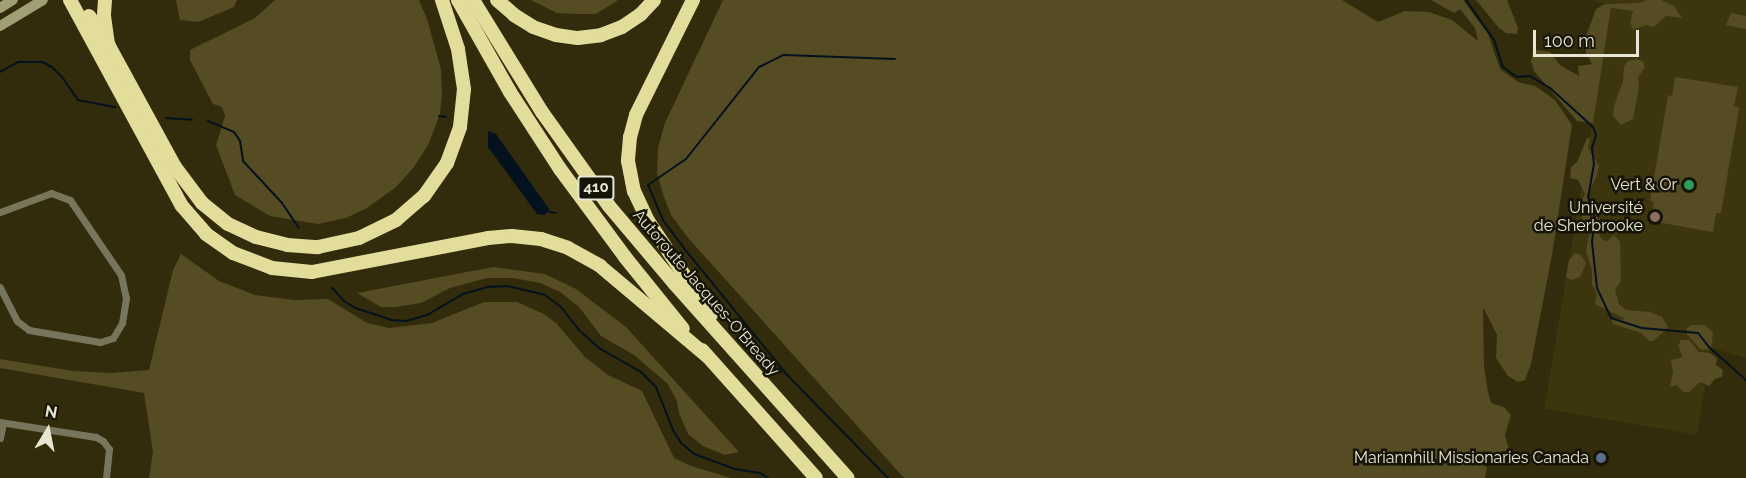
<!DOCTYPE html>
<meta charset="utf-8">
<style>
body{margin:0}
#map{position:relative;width:1746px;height:478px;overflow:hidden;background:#322b0c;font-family:Raleway,sans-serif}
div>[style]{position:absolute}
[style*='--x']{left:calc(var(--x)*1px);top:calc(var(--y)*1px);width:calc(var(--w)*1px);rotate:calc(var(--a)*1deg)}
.built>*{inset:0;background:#3d350d}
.green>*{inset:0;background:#554c23}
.water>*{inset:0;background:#03121e}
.stream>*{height:2px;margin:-1px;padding:0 1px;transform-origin:1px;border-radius:1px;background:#03121e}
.street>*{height:7px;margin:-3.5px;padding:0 3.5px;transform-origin:3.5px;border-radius:3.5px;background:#77755b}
.secondary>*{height:10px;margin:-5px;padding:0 5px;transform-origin:5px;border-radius:5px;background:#a29f76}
.highway>*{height:14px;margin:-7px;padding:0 7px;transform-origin:7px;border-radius:7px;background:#e2dd9b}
.dots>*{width:16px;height:16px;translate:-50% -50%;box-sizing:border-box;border:3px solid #161407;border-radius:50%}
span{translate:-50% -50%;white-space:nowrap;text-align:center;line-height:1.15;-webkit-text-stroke:5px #161407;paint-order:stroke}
.shield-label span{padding:2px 4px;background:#161407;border:2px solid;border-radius:4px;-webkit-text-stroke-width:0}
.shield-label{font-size:15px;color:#e8e5d3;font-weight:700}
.poi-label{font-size:16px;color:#e8e5d3}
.right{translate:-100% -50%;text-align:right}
.street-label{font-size:16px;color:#e8e5d3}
.north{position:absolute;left:18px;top:400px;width:60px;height:60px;-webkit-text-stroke:4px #161407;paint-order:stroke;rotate:10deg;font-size:16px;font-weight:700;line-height:24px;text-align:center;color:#e8e5d3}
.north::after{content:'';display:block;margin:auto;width:21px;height:27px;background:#e8e5d3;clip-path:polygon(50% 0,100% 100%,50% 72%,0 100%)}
.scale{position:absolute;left:1533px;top:30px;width:106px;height:27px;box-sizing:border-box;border:3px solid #e8e5d3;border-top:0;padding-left:8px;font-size:18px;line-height:21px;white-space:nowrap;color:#e8e5d3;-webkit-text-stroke:4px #161407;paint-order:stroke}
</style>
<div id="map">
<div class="built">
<div style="clip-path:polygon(1587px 0,1746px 0,1746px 358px,1711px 348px,1697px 435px,1544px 409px,1612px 5px)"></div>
</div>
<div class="green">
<div style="clip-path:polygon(176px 0,237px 0,234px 7px,198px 22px,180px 20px)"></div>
<div style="clip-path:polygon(275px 0,419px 0,427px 19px,441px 69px,442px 94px,440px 114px,429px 143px,414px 167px,396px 187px,367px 208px,346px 218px,318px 224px,270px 216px,235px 195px,216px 145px,225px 116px,222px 107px,213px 104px,190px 60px,190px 50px,255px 18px)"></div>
<div style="clip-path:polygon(531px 0,618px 0,596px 14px,577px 14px,557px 13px)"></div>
<div style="clip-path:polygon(723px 0,1342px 0,1378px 22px,1405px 11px,1429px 12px,1452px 20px,1478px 41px,1475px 28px,1460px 9px,1454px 13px,1431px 0,1463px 0,1488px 34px,1500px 69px,1518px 82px,1535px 86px,1555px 100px,1572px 125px,1552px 255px,1531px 364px,1525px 380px,1518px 382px,1508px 376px,1496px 358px,1497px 335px,1483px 307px,1484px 366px,1488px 392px,1491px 403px,1504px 407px,1511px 415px,1505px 435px,1509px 450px,1477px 458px,1487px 468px,1485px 478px,904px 478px,689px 239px,671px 215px,664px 197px,657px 173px,658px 148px,665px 123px)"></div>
<div style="clip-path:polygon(1476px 0,1507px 0,1518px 28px,1517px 34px,1506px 33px,1499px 28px)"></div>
<div style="clip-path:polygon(1647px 0,1661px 0,1674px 6px,1682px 18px,1666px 16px,1654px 27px,1646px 25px,1633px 30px,1630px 22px,1633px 11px,1611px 8px,1593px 123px,1577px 121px,1534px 71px,1531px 61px,1533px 52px,1537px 50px,1550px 52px,1560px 65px,1579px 76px,1578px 66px,1592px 64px,1586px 53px,1585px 39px,1596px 9px,1605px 4px,1639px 3px)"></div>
<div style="clip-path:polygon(1731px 13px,1746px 16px,1746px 29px,1726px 25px)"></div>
<div style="clip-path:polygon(1636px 59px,1643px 61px,1645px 67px,1638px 77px,1639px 87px,1633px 119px,1621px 125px,1613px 116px,1614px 106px,1623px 81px,1624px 66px,1628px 61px)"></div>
<div style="clip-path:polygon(1675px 77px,1738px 87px,1734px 106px,1739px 108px,1721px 213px,1716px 213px,1713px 232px,1651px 221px,1654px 202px,1650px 201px,1668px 95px,1672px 96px)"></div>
<div style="clip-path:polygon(1587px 138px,1590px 138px,1588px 148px,1599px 166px,1596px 178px,1587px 195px,1598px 211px,1600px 221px,1597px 232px,1603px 240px,1607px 241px,1614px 235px,1620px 242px,1621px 281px,1615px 290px,1619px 304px,1626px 310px,1650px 312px,1662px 317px,1668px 327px,1654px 341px,1649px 341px,1641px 333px,1613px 324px,1611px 318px,1623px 320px,1624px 318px,1595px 304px,1597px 294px,1592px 284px,1592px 270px,1586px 251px,1590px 230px,1583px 223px,1582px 215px,1578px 209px,1585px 194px,1578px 180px,1570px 178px,1571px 167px,1577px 162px)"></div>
<div style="clip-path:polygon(1575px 253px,1580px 254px,1586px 263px,1580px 277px,1572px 280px,1566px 277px,1569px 260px)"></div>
<div style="clip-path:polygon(181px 254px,219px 281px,255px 295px,294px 300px,328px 299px,367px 323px,389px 328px,432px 323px,484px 302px,517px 302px,544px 314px,557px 324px,585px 357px,608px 375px,642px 391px,674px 458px,691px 466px,731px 478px,149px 478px,153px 452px,144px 393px,0 368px,0 359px,73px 371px,112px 373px,149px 370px,173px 270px)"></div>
<div style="clip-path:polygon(493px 267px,545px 274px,576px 289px,626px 327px,739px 452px,725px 455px,703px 446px,688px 434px,679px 413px,677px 401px,667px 383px,634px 355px,601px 336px,579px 307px,560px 292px,540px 283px,513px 278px,487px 278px,450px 288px,421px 303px,396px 307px,381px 307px,357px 293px)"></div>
<div style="clip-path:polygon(1692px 325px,1705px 325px,1713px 333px,1711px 349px,1701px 350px,1687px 334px,1687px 328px)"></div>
<div style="clip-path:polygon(1681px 340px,1689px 340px,1699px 352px,1710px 353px,1717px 358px,1716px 365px,1723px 370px,1722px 377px,1715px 379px,1709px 386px,1700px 382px,1689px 392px,1683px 392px,1677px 385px,1670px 387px,1673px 372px,1671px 360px,1683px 357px,1678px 346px)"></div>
</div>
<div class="water">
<div style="clip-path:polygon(488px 131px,496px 134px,549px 209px,545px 215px,537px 214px,488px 147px)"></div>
</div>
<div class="stream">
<div style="--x:1466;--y:0;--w:49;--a:55"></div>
<div style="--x:1494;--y:40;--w:28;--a:72"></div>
<div style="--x:1503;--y:67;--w:17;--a:36"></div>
<div style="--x:1517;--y:77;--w:13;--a:-4"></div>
<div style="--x:1530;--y:76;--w:23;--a:31"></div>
<div style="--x:1550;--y:88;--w:58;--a:42.2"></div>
<div style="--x:1593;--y:127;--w:9;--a:69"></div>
<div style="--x:1596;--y:135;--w:14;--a:107"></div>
<div style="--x:1592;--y:148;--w:16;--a:83"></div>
<div style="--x:1594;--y:164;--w:34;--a:100"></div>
<div style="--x:1588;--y:197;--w:21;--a:71"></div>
<div style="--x:1595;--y:217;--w:25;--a:97"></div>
<div style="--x:1592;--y:242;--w:46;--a:83.8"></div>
<div style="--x:1597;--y:288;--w:33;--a:65"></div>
<div style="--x:1611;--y:318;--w:33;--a:18"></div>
<div style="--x:1642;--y:328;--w:56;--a:5.1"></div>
<div style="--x:1698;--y:333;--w:18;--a:52"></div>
<div style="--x:1709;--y:347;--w:50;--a:41.7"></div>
<div style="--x:0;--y:72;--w:21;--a:-29"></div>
<div style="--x:18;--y:62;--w:24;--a:0"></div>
<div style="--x:42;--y:62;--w:11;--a:27"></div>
<div style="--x:52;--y:67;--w:14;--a:45"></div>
<div style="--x:62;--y:77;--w:28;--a:55"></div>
<div style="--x:78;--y:100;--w:38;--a:11"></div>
<div style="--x:439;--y:116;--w:7;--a:8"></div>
<div style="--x:166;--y:118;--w:26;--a:4"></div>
<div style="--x:208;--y:121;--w:28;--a:23"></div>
<div style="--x:234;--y:132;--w:11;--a:56"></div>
<div style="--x:240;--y:141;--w:20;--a:81"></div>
<div style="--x:243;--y:161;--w:57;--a:47.1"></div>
<div style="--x:282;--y:203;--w:30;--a:56"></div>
<div style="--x:546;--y:211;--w:10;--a:11"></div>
<div style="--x:332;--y:288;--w:18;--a:47"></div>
<div style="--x:344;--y:301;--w:13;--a:32"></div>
<div style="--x:355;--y:308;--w:38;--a:18"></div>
<div style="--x:391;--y:320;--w:16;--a:4"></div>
<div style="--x:407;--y:321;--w:21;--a:-17"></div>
<div style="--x:427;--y:315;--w:42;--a:-30.3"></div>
<div style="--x:463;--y:294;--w:25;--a:-16"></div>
<div style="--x:487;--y:287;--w:20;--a:-3"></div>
<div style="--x:507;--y:286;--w:39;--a:13"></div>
<div style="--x:545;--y:295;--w:20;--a:37"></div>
<div style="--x:561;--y:307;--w:29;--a:52"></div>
<div style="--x:579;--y:330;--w:27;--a:42"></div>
<div style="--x:599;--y:348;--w:48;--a:29.7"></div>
<div style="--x:641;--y:372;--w:21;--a:45"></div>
<div style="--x:656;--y:387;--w:46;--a:68.4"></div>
<div style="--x:673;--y:430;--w:15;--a:58"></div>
<div style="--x:681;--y:443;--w:17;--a:40"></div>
<div style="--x:694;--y:454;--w:44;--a:20.1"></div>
<div style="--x:735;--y:469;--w:25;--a:9"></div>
<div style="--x:760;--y:473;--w:9;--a:32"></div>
<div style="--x:888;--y:478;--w:144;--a:-134.4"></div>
<div style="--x:787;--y:375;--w:159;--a:-129.1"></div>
<div style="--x:687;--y:252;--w:40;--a:-127"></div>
<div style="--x:663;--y:220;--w:38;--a:-113"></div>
<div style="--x:648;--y:185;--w:46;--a:-34.4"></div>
<div style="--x:686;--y:159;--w:117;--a:-51.6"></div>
<div style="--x:759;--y:67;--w:28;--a:-26"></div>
<div style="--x:784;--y:55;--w:111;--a:2.1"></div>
</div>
<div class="street">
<div style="--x:0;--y:212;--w:54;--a:-20.4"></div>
<div style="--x:51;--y:193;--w:20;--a:20"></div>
<div style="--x:70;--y:200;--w:91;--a:55.8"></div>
<div style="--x:121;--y:275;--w:24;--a:78"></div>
<div style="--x:126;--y:298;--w:25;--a:99"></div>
<div style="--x:122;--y:323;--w:17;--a:121"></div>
<div style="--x:113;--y:338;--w:14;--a:163"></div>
<div style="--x:100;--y:342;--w:72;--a:-170.4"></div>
<div style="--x:29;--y:330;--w:15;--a:-143"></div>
<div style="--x:17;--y:321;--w:38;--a:-117"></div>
<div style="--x:0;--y:422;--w:97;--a:8.9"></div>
<div style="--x:96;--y:437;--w:8;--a:30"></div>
<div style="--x:103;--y:441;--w:10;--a:53"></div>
<div style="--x:109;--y:449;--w:29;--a:96"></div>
<div style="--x:0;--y:438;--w:15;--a:-79"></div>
</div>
<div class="secondary">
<div style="--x:0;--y:8;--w:15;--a:-32"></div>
<div style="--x:0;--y:26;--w:50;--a:-31.2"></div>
</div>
<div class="highway">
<div style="--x:70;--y:0;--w:234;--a:61.5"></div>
<div style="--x:182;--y:206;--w:37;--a:49"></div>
<div style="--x:206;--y:234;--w:33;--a:35"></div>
<div style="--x:233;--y:253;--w:42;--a:21"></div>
<div style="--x:272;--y:268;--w:40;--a:5.7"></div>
<div style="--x:312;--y:272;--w:179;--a:-10.9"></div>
<div style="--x:488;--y:238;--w:24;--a:-5"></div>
<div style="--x:512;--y:236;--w:29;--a:6"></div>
<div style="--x:541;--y:239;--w:28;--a:18"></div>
<div style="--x:568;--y:248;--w:37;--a:29"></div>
<div style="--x:600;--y:266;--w:140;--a:40.1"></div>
<div style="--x:105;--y:0;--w:16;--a:94"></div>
<div style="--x:104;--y:16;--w:28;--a:82"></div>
<div style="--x:458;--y:0;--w:106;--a:60.5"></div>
<div style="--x:510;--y:92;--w:92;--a:57"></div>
<div style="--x:560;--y:169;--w:109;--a:53.5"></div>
<div style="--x:625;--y:257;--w:92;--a:51.1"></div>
<div style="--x:473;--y:0;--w:132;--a:58.4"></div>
<div style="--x:542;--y:112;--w:115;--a:54.5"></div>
<div style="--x:609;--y:206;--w:101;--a:49.8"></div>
<div style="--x:674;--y:283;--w:261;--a:48.3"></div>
<div style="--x:497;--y:0;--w:23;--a:41"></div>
<div style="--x:514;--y:15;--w:22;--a:32"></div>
<div style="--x:533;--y:27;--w:24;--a:19"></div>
<div style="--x:556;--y:35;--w:22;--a:8"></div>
<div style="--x:578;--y:38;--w:23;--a:-7"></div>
<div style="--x:601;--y:35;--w:22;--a:-21"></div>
<div style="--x:622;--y:27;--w:23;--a:-34"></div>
<div style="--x:641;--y:14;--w:19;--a:-47"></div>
<div style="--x:693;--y:0;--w:128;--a:116.4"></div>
<div style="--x:636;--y:115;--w:23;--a:105"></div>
<div style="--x:630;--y:137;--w:24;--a:95"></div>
<div style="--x:628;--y:161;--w:31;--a:79"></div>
<div style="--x:634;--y:191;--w:33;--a:65"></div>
<div style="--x:648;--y:221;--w:113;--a:56.2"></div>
<div style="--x:89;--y:16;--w:36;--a:56"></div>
<div style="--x:109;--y:46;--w:138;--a:61.4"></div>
<div style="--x:175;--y:167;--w:45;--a:53.1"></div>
<div style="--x:202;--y:203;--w:33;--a:39"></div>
<div style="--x:228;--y:224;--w:31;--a:25"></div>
<div style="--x:256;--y:237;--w:32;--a:14"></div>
<div style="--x:287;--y:245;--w:31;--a:4"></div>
<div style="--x:318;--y:247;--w:42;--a:-12.4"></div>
<div style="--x:359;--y:238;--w:41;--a:-25.9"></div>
<div style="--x:396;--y:220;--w:37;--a:-41"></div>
<div style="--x:424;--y:196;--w:40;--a:-55.1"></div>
<div style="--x:447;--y:163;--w:38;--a:-70"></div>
<div style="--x:460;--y:127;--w:38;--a:-84"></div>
<div style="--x:464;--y:89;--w:40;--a:-98.5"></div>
<div style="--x:458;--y:49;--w:52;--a:-108.1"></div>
<div style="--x:702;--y:350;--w:171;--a:48.3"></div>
</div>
<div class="dots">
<div style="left:1689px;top:185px;background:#2e9e5b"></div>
<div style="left:1655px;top:217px;background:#8d6e63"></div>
<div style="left:1601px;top:458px;background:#5c6f8a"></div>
</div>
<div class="shield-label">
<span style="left:596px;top:188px">410</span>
</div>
<div class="poi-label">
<span class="right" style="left:1677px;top:185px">Vert &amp; Or</span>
<span class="right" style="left:1643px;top:217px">Université<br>de Sherbrooke</span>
<span class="right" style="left:1589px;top:458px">Mariannhill Missionaries Canada</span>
</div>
<div class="street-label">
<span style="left:706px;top:293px;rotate:49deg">Autoroute Jacques-O'Bready</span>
</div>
<div class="north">N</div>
<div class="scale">100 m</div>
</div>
